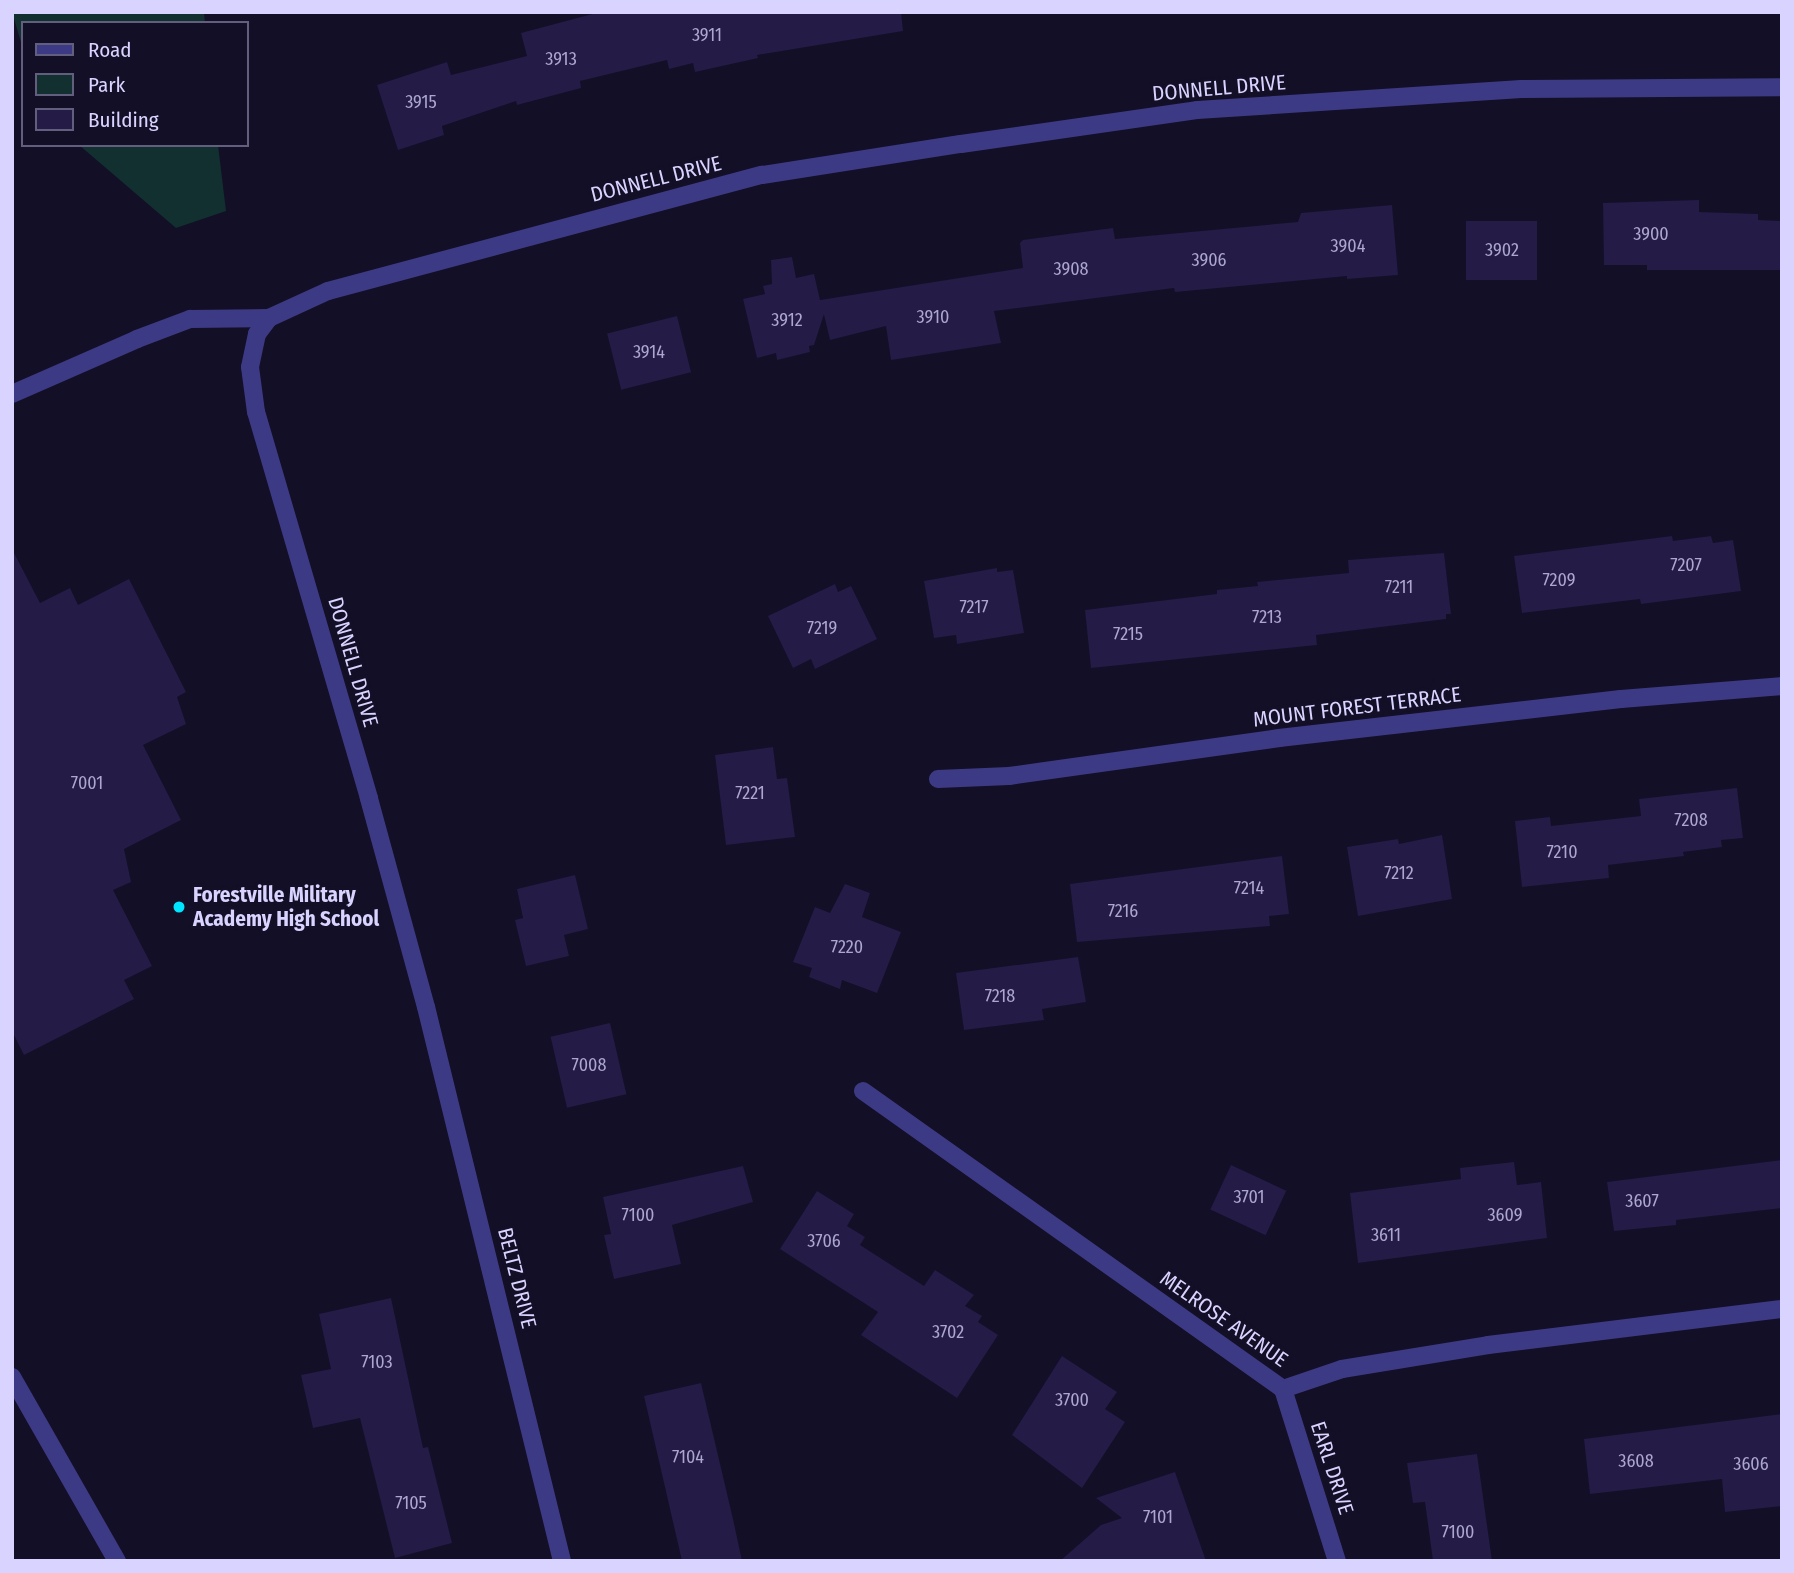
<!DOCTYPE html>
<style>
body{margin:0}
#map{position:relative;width:1794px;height:1573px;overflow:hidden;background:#130f26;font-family:"Fira Sans Condensed",sans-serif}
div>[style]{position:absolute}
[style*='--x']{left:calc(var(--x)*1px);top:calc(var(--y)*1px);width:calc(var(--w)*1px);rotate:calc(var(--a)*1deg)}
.green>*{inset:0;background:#12302f}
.building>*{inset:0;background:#241b47;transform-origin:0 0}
.lane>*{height:18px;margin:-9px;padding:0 9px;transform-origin:9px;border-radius:9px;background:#3d3a85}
.street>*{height:18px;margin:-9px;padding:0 9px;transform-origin:9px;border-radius:9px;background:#3d3a85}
.dots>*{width:19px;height:19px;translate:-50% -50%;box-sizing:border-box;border:4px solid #130f26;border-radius:50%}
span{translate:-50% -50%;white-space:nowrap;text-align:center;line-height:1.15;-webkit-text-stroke:7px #130f26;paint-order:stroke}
.number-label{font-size:18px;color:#aca6d1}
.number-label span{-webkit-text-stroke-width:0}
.street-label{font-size:21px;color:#d9d4ff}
.poi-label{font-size:21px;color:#d9d4ff;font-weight:700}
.left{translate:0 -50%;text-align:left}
.frame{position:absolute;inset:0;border:14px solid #d9d4ff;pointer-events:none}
.legend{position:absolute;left:21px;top:21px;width:228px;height:126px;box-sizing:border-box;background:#130f26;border:2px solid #625e7d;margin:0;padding:9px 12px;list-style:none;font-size:21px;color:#d9d4ff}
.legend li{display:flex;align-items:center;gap:14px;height:35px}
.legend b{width:35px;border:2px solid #625e7d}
</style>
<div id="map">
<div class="green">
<div style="clip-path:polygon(12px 12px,204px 12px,205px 23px,23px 23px,23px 49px)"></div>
<div style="clip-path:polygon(79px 145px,218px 145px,226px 211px,176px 228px)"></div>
</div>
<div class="building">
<div style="clip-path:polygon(600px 12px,901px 12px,903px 31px,757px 55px,758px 58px,695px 72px,693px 63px,669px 69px,667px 60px,580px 81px,581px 88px,517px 105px,516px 101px,442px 126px,444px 135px,398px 150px,377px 85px,447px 62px,451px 75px,527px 56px,521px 33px)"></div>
<div style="clip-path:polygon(1699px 200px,1699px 212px,1758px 214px,1758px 220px,1782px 221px,1782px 270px,1647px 270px,1647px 265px,1604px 265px,1603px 203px)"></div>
<div style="clip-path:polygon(1392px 205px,1398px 275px,1347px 279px,1347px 276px,1175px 292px,1174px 288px,994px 311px,1001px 343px,891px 360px,886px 326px,830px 340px,821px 302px,824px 314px,814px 345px,809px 346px,810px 352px,777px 360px,776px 353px,757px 358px,743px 299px,765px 294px,763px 286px,772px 284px,771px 260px,792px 257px,796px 278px,814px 274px,820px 300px,1023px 268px,1020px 243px,1023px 240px,1113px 228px,1115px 239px,1298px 222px,1301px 213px)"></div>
<div style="left:1466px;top:221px;width:71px;height:59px"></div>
<div style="left:677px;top:316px;width:58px;height:72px;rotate:76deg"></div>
<div style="clip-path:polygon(1672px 536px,1673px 541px,1711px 536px,1713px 543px,1733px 540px,1741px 591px,1641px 604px,1640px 599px,1522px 613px,1514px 556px)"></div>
<div style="clip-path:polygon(12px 549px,40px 603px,70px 588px,78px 605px,129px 579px,186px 692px,177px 697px,186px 724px,143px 745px,181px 820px,124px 849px,131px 882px,113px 890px,152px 966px,124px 980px,134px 999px,24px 1055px,12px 1031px)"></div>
<div style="clip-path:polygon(1444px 553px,1451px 614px,1446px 614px,1446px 619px,1316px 635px,1317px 645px,1091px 668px,1085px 610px,1217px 594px,1217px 590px,1258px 586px,1257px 582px,1349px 573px,1348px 560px)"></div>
<div style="clip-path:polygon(997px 568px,997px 572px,1013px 570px,1024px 633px,957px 644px,956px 635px,934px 638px,924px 581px)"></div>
<div style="clip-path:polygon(835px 584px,838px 592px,851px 586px,877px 639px,815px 669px,811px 659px,793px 668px,768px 616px)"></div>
<div style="clip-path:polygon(773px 747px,777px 779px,787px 778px,795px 837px,726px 845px,715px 755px)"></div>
<div style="clip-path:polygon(1737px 788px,1743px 838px,1721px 840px,1722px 847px,1683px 852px,1684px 856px,1608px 865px,1609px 878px,1522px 887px,1515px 821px,1550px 817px,1551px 826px,1641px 816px,1639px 799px)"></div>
<div style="clip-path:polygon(1442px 835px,1452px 899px,1358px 916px,1347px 847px,1398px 839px,1399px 844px)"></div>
<div style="clip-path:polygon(1282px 856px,1289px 914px,1269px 916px,1270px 926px,1077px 942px,1070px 884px)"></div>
<div style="clip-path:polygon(575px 875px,588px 929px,564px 935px,569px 956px,526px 966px,515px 920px,523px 918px,517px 889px)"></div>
<div style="clip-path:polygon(845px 884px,870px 893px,862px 917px,901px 932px,877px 993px,842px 980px,840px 989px,809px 977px,812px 968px,793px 962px,815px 907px,830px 913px)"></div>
<div style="clip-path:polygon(1078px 957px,1086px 1002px,1042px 1009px,1044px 1020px,964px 1030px,956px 973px)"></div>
<div style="left:610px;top:1023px;width:73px;height:61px;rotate:77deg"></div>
<div style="clip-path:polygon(1782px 1160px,1782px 1208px,1676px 1220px,1676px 1225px,1614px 1231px,1607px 1182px)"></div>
<div style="clip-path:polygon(1514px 1162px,1517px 1185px,1541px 1182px,1547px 1238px,1358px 1263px,1350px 1193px,1461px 1179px,1460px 1168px)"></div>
<div style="left:1231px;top:1165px;width:61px;height:49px;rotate:25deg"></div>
<div style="clip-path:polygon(743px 1166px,753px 1202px,672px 1225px,681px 1264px,614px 1279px,604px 1235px,611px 1234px,603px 1197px)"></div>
<div style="clip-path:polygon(817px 1191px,854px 1214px,847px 1226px,865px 1237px,860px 1245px,924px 1286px,935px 1270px,974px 1295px,965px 1306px,982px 1316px,978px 1322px,998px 1335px,957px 1398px,861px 1335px,878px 1312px,780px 1249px)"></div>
<div style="clip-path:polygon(391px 1298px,423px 1448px,428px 1447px,452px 1543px,395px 1558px,360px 1418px,313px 1428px,301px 1375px,331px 1369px,319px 1314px)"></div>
<div style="clip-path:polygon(1062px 1356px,1117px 1392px,1105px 1409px,1125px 1422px,1082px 1488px,1012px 1435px)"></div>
<div style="clip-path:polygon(701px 1383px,733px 1519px,742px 1561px,682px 1561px,644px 1396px)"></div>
<div style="clip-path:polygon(1782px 1414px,1782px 1506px,1725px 1512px,1722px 1479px,1590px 1494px,1584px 1439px)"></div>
<div style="clip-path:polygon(1477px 1454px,1492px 1561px,1433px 1561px,1425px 1502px,1413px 1503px,1407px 1463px)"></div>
<div style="clip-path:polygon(1175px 1472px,1206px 1561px,1060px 1561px,1101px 1525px,1122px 1518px,1096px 1498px)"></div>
</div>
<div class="lane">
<div style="--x:12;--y:394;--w:137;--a:-23.7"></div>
<div style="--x:137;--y:339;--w:57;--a:-20.7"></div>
<div style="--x:190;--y:319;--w:79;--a:-0.7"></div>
<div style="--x:12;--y:1377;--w:212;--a:60.3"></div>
</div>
<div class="street">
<div style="--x:938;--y:779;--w:71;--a:-2.4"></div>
<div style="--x:1009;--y:776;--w:273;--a:-8"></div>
<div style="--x:1279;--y:738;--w:344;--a:-6.5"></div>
<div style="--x:1621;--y:699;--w:162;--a:-4.6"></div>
<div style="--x:863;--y:1091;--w:515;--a:35.36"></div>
<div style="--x:1283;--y:1389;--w:62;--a:-18.7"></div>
<div style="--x:1342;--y:1369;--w:148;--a:-9.3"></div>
<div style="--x:1488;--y:1345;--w:296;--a:-7"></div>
<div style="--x:1283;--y:1389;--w:180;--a:72.6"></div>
<div style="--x:562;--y:1561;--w:570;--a:-103.79"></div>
<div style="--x:426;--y:1007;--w:217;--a:-105.3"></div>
<div style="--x:369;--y:798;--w:402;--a:-106.3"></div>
<div style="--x:256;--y:412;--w:45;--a:-97.6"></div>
<div style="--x:250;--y:367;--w:34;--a:-78"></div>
<div style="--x:257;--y:334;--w:20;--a:-53"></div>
<div style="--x:269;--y:318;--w:65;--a:-24.6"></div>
<div style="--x:328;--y:291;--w:449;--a:-15"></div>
<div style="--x:762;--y:175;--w:201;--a:-8.9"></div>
<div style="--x:961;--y:144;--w:238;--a:-8.2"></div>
<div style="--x:1197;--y:110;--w:325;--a:-3.7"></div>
<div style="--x:1521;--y:89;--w:261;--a:-0.4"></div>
</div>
<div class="dots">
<div style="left:179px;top:907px;background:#00e5ff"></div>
</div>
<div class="number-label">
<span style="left:707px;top:35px">3911</span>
<span style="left:561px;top:59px">3913</span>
<span style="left:421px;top:102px">3915</span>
<span style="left:1651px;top:234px">3900</span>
<span style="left:1348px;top:246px">3904</span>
<span style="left:1502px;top:250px">3902</span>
<span style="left:1209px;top:260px">3906</span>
<span style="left:1071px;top:269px">3908</span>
<span style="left:933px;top:317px">3910</span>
<span style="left:787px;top:320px">3912</span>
<span style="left:649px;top:352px">3914</span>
<span style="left:1686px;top:565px">7207</span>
<span style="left:1559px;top:580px">7209</span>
<span style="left:1399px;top:587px">7211</span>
<span style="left:974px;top:607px">7217</span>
<span style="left:1267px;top:617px">7213</span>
<span style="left:822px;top:628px">7219</span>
<span style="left:1128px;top:634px">7215</span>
<span style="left:87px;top:783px">7001</span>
<span style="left:750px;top:793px">7221</span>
<span style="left:1691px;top:820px">7208</span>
<span style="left:1562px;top:852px">7210</span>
<span style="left:1399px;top:873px">7212</span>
<span style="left:1249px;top:888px">7214</span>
<span style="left:1123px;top:911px">7216</span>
<span style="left:847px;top:947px">7220</span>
<span style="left:1000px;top:996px">7218</span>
<span style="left:589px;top:1065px">7008</span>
<span style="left:1249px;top:1197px">3701</span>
<span style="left:1642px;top:1201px">3607</span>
<span style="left:638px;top:1215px">7100</span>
<span style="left:1505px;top:1215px">3609</span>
<span style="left:1386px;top:1235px">3611</span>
<span style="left:824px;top:1241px">3706</span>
<span style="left:948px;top:1332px">3702</span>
<span style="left:377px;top:1362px">7103</span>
<span style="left:1072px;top:1400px">3700</span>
<span style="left:688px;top:1457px">7104</span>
<span style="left:1636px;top:1461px">3608</span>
<span style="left:1751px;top:1464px">3606</span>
<span style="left:411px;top:1503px">7105</span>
<span style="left:1158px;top:1517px">7101</span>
<span style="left:1458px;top:1532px">7100</span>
</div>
<div class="street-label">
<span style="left:1219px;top:88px;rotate:-5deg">DONNELL DRIVE</span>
<span style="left:656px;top:179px;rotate:-14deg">DONNELL DRIVE</span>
<span style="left:353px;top:662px;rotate:74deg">DONNELL DRIVE</span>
<span style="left:1357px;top:707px;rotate:-7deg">MOUNT FOREST TERRACE</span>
<span style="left:517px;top:1278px;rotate:76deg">BELTZ DRIVE</span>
<span style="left:1224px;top:1319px;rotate:35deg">MELROSE AVENUE</span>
<span style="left:1332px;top:1468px;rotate:72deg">EARL DRIVE</span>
</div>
<div class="poi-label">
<span class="left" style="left:193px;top:907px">Forestville Military<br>Academy High School</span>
</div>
<div class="frame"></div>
<ul class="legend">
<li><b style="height:9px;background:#3d3a85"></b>Road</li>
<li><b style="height:19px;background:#12302f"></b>Park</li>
<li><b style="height:19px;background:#241b47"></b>Building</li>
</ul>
</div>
